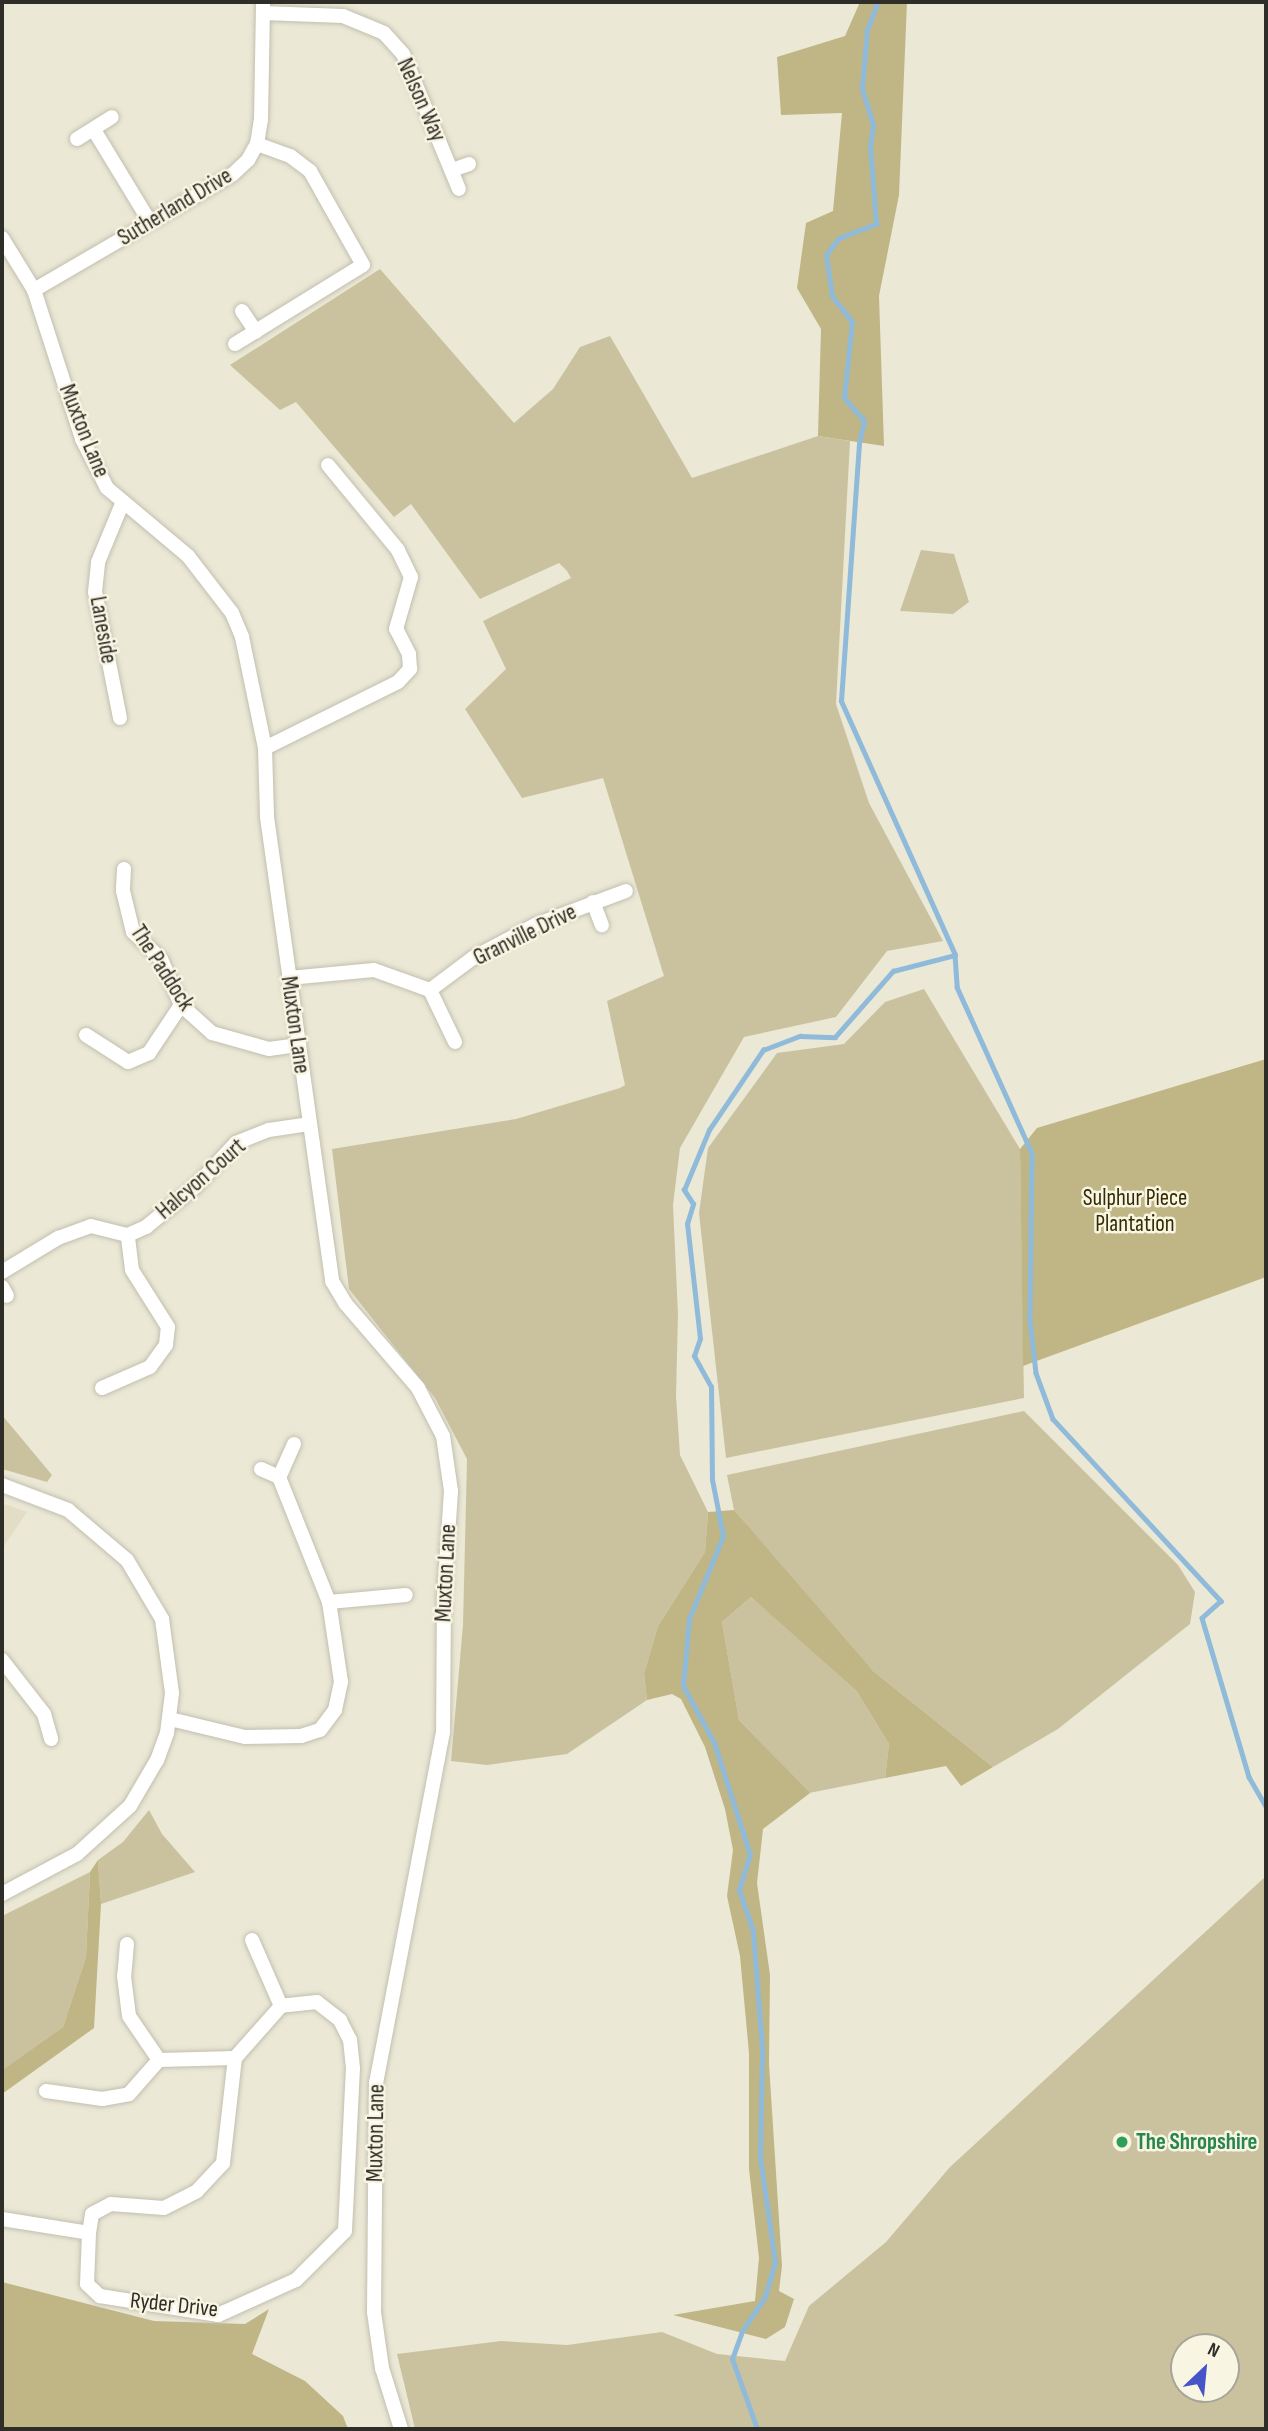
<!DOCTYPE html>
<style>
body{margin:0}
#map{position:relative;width:1268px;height:2431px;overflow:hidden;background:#ebe8d6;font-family:"Sofia Sans Condensed",sans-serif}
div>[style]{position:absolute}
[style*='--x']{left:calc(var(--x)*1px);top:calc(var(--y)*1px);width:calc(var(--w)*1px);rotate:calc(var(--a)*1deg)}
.built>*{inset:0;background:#e2ddc4}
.green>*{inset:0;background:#cac29e}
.forest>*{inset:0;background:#bfb585}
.stream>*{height:4.5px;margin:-2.25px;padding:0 2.25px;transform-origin:2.25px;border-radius:2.25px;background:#8fbad9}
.roads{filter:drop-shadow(0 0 2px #c2bfae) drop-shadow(0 0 2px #c2bfae)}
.street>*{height:14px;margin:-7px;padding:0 7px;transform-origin:7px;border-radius:7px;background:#fff}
.dots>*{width:19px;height:19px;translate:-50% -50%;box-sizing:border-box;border:4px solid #f9f5e3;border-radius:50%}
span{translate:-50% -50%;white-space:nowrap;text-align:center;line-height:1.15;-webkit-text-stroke:5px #f9f5e3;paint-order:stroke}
.street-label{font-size:23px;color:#2f2d27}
.park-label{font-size:23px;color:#332b03}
.leisure-label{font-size:23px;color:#27864d;font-weight:700}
.left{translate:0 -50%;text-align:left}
.frame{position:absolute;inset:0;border:4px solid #2f2d27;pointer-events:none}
.north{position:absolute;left:1170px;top:2333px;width:70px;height:70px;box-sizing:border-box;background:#f9f5e3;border:2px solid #a8a598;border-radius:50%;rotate:26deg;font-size:19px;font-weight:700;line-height:28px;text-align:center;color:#2f2d27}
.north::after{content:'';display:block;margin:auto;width:24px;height:32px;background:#4753c8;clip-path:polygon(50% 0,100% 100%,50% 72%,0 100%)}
</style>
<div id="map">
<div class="built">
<div style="clip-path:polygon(2px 1503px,27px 1512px,2px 1549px)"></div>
</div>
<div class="green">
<div style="clip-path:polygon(380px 269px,514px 423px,553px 389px,580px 347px,610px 336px,692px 478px,818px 436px,850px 441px,836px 704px,869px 803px,943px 941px,887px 951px,836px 1017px,744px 1037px,680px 1148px,673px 1205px,678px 1315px,676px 1396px,680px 1455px,708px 1512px,705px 1552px,658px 1626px,644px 1674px,647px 1700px,567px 1754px,487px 1765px,451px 1761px,463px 1625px,467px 1459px,435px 1398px,349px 1289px,332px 1149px,516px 1119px,620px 1088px,625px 1085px,607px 1001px,664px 976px,603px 778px,522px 798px,465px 709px,506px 669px,483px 621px,571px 578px,567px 571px,559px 563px,480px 599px,411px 504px,394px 517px,296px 402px,280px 410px,230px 365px)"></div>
<div style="clip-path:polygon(921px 550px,954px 554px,969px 602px,953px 614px,900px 611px)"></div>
<div style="clip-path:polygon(924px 989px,1020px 1149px,1024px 1398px,726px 1458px,699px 1213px,708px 1148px,777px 1053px,844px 1044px,885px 1002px)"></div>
<div style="clip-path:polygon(1024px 1411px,1178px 1565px,1195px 1592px,1190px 1624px,1058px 1729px,993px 1767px,873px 1671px,828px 1624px,734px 1510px,727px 1475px)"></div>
<div style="clip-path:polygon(2px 1415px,52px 1475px,47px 1482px,2px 1469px)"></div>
<div style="clip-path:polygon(751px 1597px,853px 1685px,889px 1744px,885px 1778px,809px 1793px,739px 1720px,722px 1622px)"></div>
<div style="clip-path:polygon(149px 1810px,162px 1834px,195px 1872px,101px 1904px,98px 1860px,123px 1842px)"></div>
<div style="clip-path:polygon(90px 1872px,86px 1957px,63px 2027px,2px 2070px,2px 1916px)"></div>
<div style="clip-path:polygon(evenodd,1266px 1876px,1266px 2429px,415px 2429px,397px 2354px,501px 2341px,567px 2345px,662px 2332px,717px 2354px,785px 2361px,809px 2306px,886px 2242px,950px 2167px,1266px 1876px,1184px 2347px,1226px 2347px,1226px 2389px,1184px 2389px,1184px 2347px)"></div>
</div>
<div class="forest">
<div style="clip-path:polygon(860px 2px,907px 2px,899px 195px,879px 296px,884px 446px,818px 436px,821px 329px,797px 288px,806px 223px,833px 211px,842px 113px,781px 115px,777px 57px,845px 36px)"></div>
<div style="clip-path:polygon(1266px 1059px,1266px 1277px,1023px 1366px,1020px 1149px,1037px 1128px)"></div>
<div style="clip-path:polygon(734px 1510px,873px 1671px,993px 1767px,961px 1786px,946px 1766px,885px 1778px,889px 1744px,856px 1690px,751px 1597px,722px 1622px,739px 1720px,810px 1793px,763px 1829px,757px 1883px,770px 1975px,769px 2064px,782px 2266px,779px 2291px,794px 2299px,785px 2327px,766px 2339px,673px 2315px,755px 2301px,759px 2258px,749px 2169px,749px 2053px,740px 1956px,727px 1896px,733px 1850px,725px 1809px,705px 1747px,681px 1699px,672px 1694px,647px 1700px,644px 1674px,658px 1626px,705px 1552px,708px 1512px)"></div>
<div style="clip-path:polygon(98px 1860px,101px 1904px,94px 2028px,2px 2094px,2px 2070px,63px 2027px,86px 1957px,90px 1872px)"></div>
<div style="clip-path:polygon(2px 2282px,154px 2321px,245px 2324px,269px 2309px,252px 2354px,305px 2381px,343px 2416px,348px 2429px,2px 2429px)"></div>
</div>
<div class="stream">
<div style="--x:955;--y:955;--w:32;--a:86"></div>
<div style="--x:957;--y:987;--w:182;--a:65.7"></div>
<div style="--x:1032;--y:1153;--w:167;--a:90.7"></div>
<div style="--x:1030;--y:1320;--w:53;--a:83.5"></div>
<div style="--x:1036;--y:1373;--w:49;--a:69.7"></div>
<div style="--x:1053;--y:1419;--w:248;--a:47.3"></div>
<div style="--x:1221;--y:1601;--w:25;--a:138"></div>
<div style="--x:1202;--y:1618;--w:166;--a:73.5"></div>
<div style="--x:1249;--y:1777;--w:34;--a:60"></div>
<div style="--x:757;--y:2429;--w:74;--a:-109.7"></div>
<div style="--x:732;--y:2359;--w:30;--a:-70"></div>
<div style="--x:742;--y:2331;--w:41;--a:-55.9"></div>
<div style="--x:765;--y:2297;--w:35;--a:-74"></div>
<div style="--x:775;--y:2263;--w:107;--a:-98.1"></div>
<div style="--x:760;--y:2157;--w:108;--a:-88.9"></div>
<div style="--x:762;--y:2049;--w:118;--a:-94.4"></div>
<div style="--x:753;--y:1931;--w:43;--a:-108.9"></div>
<div style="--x:739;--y:1890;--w:37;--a:-73"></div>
<div style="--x:750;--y:1855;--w:118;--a:-107.8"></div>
<div style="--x:714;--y:1743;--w:65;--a:-118.5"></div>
<div style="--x:683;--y:1686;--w:67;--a:-84.9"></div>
<div style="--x:689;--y:1619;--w:90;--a:-67.7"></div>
<div style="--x:723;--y:1536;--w:57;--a:-101.1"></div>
<div style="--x:712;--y:1480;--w:93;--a:-90.6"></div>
<div style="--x:711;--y:1387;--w:35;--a:-119"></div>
<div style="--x:694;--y:1356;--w:18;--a:-71"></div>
<div style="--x:700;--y:1339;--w:116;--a:-96.4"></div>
<div style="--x:687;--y:1224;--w:21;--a:-73"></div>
<div style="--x:693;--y:1204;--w:17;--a:-123"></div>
<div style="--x:684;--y:1190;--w:65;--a:-67.4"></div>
<div style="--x:709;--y:1130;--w:97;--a:-56"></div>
<div style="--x:763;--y:1050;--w:40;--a:-21"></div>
<div style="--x:800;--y:1036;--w:35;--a:2"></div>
<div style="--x:835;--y:1037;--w:88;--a:-48.7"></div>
<div style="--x:893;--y:971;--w:64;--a:-14.5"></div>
<div style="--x:955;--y:955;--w:278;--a:-114.2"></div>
<div style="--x:841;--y:701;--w:259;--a:-86"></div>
<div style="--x:859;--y:443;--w:23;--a:-77"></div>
<div style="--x:864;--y:421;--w:30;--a:-131"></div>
<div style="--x:844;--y:398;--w:76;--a:-84"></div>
<div style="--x:852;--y:322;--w:33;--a:-128"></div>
<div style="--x:832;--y:296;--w:41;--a:-98.3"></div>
<div style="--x:826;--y:255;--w:21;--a:-53"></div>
<div style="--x:839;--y:238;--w:40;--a:-21"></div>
<div style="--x:876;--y:224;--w:78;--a:-94.4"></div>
<div style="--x:870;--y:146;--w:21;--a:-82"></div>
<div style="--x:873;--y:125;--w:39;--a:-107"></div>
<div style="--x:862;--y:88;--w:58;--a:-85.1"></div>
<div style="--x:867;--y:30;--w:30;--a:-69"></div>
</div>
<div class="roads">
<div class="street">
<div style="--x:263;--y:13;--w:80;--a:2.1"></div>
<div style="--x:343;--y:16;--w:44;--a:22.5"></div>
<div style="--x:384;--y:33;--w:28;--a:48"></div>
<div style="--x:403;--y:54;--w:146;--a:67.5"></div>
<div style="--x:94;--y:130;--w:108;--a:58.7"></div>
<div style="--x:77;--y:139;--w:41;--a:-32.2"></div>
<div style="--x:452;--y:170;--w:18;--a:-19"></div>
<div style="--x:2;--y:238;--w:61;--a:58.4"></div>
<div style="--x:34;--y:290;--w:157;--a:72.1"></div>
<div style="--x:82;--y:439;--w:55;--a:63"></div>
<div style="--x:107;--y:488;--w:106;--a:40"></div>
<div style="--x:188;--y:556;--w:72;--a:52.3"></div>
<div style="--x:232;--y:613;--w:26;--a:67"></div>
<div style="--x:242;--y:637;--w:113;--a:78.3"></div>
<div style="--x:265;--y:748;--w:69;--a:88.3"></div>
<div style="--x:267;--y:817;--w:469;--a:82"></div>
<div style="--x:332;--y:1281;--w:26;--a:59"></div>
<div style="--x:345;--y:1303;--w:112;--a:49.3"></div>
<div style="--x:418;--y:1388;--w:54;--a:62.5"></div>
<div style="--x:443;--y:1436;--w:56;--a:81.7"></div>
<div style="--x:451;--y:1491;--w:105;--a:93.8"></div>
<div style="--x:444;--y:1596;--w:136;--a:90.4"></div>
<div style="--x:443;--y:1732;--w:356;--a:100.8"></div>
<div style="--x:376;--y:2082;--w:230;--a:90.5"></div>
<div style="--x:374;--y:2312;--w:57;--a:81.9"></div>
<div style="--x:382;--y:2368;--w:64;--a:72.7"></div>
<div style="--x:34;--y:290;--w:230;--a:-30.2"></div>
<div style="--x:233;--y:174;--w:21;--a:-43"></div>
<div style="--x:248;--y:160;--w:18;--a:-61"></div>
<div style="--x:257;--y:144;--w:24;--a:-81"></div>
<div style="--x:261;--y:120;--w:118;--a:-89"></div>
<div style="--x:242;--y:311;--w:25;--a:56"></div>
<div style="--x:235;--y:344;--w:150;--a:-31.7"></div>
<div style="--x:363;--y:265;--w:108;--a:-119.4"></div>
<div style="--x:310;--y:171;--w:25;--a:-143"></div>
<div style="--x:290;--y:156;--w:35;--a:-160"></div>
<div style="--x:120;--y:718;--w:128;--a:-101.2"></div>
<div style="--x:95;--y:592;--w:30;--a:-84"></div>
<div style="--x:98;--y:562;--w:63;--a:-67.5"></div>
<div style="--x:265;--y:748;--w:148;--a:-26.4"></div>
<div style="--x:398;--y:682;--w:18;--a:-47"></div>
<div style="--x:410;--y:669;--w:15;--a:-94"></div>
<div style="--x:409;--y:654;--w:28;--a:-117"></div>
<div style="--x:396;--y:629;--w:54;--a:-73.9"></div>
<div style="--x:411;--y:577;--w:30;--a:-116"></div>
<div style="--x:398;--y:550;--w:110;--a:-129.5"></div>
<div style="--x:124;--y:869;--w:22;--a:93"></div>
<div style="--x:123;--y:891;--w:42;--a:76.3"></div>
<div style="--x:133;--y:932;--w:39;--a:44"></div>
<div style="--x:161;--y:959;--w:50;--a:66.5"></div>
<div style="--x:181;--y:1005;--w:42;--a:42.1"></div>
<div style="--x:212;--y:1033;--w:59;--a:15.7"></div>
<div style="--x:269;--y:1049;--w:30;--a:-8"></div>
<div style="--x:593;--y:902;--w:25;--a:69"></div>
<div style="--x:289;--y:978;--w:85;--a:-5.4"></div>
<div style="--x:374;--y:970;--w:59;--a:19.7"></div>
<div style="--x:86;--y:1035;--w:50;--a:32.7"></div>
<div style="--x:128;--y:1062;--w:23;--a:-23"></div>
<div style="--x:149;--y:1053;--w:58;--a:-56.3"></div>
<div style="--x:455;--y:1042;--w:58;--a:-115.7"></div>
<div style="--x:430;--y:990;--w:54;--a:-36.7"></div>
<div style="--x:473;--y:958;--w:70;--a:-28"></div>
<div style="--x:535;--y:925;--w:97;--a:-20.5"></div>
<div style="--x:2;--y:1272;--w:66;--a:-31.3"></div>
<div style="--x:58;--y:1238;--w:35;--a:-20"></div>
<div style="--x:91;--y:1226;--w:38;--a:14"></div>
<div style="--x:2;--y:1287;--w:10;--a:61"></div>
<div style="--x:102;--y:1388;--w:52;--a:-23.6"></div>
<div style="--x:150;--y:1367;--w:27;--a:-54"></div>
<div style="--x:166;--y:1345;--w:18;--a:-84"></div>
<div style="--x:168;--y:1327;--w:67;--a:-122.3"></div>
<div style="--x:132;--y:1270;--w:35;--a:-97"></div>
<div style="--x:128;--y:1235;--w:20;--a:-24"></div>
<div style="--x:146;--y:1227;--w:65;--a:-39.4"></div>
<div style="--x:196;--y:1186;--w:59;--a:-47.1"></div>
<div style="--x:236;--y:1143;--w:35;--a:-22"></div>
<div style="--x:269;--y:1130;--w:40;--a:-8.5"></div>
<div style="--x:294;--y:1444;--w:36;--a:114"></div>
<div style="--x:279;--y:1477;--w:135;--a:68.2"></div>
<div style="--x:261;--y:1469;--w:20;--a:24"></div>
<div style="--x:2;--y:1485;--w:71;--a:20.7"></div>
<div style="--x:68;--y:1510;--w:77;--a:40.3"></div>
<div style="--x:127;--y:1560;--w:69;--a:59.3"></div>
<div style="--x:162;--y:1619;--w:75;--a:82.3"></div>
<div style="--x:172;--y:1693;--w:40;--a:97.1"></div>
<div style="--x:167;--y:1733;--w:29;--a:110"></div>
<div style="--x:157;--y:1760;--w:53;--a:120.4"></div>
<div style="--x:130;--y:1806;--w:72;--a:137.8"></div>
<div style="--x:77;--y:1854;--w:85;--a:151.9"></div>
<div style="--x:2;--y:1660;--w:68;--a:52.1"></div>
<div style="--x:44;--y:1714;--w:26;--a:74"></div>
<div style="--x:170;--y:1719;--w:77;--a:13.5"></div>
<div style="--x:245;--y:1737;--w:56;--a:-1"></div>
<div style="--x:301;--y:1736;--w:20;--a:-18"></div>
<div style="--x:320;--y:1730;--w:25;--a:-53"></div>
<div style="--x:335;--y:1710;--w:29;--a:-78"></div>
<div style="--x:341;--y:1682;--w:81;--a:-98.5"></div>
<div style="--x:329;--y:1602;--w:77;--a:-5.2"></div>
<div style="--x:127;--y:1944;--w:32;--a:95"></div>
<div style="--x:124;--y:1976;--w:40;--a:82.9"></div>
<div style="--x:129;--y:2016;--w:53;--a:55.7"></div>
<div style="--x:159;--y:2060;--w:76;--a:-1.5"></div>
<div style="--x:235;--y:2058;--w:69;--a:-48.5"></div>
<div style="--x:281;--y:2006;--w:72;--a:-113.7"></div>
<div style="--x:46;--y:2091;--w:57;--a:8.1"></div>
<div style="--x:102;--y:2099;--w:27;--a:-10"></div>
<div style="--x:129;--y:2094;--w:45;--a:-48.6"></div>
<div style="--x:2;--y:2219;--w:88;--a:9.1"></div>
<div style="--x:89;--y:2233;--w:51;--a:92.2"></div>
<div style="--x:87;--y:2284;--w:18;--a:43"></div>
<div style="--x:100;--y:2296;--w:120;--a:9.1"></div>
<div style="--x:218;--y:2315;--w:85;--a:-24.2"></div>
<div style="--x:296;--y:2280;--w:69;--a:-45"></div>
<div style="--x:345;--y:2231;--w:163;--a:-87.2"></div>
<div style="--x:353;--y:2068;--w:28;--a:-96"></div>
<div style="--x:350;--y:2040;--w:22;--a:-117"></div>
<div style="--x:340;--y:2020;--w:29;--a:-142"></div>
<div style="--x:317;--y:2002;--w:36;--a:174"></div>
<div style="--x:89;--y:2233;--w:19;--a:-81"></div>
<div style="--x:92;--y:2214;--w:21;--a:-28"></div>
<div style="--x:111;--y:2204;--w:53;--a:4.3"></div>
<div style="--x:164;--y:2208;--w:37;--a:-27"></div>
<div style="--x:197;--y:2191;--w:38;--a:-47"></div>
<div style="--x:223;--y:2163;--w:106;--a:-83.5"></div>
</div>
</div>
<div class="dots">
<div style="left:1122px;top:2142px;background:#2e9e5b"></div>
</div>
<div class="street-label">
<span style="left:421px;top:100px;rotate:66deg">Nelson Way</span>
<span style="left:175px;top:207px;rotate:-31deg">Sutherland Drive</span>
<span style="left:84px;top:431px;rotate:68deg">Muxton Lane</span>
<span style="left:103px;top:630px;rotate:80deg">Laneside</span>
<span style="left:525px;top:935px;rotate:-26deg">Granville Drive</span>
<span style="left:162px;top:968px;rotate:57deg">The Paddock</span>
<span style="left:295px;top:1025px;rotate:82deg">Muxton Lane</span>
<span style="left:201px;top:1179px;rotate:-41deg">Halcyon Court</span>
<span style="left:446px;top:1573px;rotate:-87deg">Muxton Lane</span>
<span style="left:376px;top:2133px;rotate:-89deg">Muxton Lane</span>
<span style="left:174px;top:2305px;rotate:6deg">Ryder Drive</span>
</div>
<div class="park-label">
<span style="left:1135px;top:1211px">Sulphur Piece<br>Plantation</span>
</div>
<div class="leisure-label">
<span class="left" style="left:1136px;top:2142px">The Shropshire</span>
</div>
<div class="frame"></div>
<div class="north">N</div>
</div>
